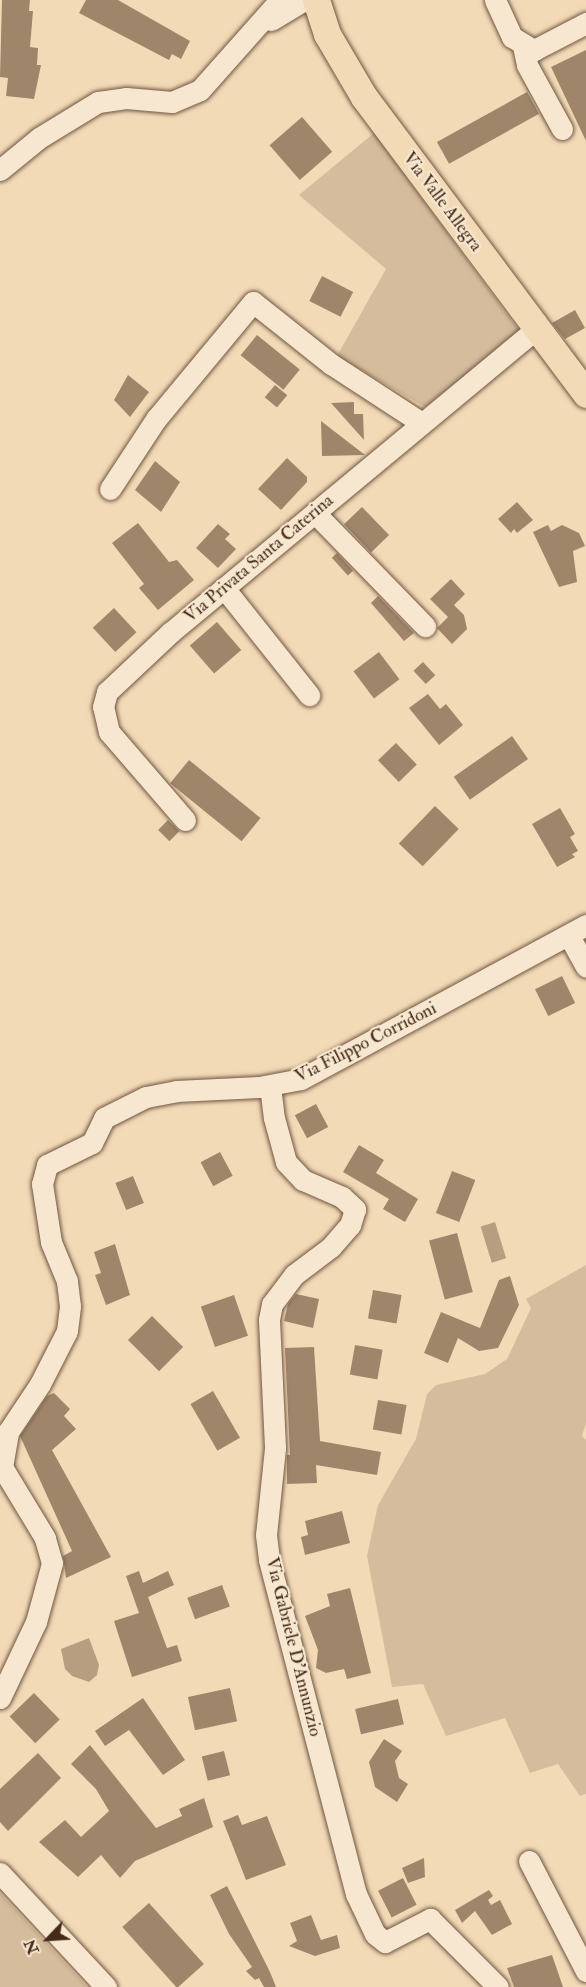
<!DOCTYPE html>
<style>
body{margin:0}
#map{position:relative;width:586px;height:1987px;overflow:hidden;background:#f3dab7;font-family:"IM FELL Double Pica",serif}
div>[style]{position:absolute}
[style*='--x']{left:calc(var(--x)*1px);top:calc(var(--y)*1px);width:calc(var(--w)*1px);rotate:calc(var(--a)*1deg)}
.green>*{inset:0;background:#d5bc9c}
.water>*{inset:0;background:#b89e81;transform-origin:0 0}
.building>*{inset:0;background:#9f866b;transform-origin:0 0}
.roads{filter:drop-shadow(0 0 2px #705640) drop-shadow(0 0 2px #705640)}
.minor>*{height:21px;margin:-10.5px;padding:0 10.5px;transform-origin:10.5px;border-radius:10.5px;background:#f7e7d0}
.major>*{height:27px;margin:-13.5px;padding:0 13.5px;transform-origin:13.5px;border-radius:13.5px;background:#f3dab7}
span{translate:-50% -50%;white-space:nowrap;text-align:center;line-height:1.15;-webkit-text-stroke:4.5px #f7e7d0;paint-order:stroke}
.street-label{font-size:18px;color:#442a19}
.north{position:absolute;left:18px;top:1909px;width:60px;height:60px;-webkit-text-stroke:4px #f7e7d0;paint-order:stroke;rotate:245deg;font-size:16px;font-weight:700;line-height:24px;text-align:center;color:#442a19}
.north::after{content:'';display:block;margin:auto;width:21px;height:27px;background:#442a19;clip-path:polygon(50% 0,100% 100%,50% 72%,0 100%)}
</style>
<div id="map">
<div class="green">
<div style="clip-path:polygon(374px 133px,520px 332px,425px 407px,337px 356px,386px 269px,299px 195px)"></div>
<div style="clip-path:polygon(586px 1265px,586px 1423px,582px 1436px,586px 1440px,586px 1794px,580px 1796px,558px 1764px,530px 1773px,505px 1718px,446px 1736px,423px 1684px,392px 1687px,367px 1556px,378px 1505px,416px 1439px,427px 1394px,436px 1385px,485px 1374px,507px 1359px,531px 1308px,526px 1299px)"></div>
<div style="clip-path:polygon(0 1893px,87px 1987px,0 1987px)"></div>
</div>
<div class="water">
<div style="left:495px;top:1222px;width:38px;height:15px;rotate:73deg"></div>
<div style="clip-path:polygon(89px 1638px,99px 1665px,97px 1675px,89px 1682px,72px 1676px,65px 1669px,61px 1649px)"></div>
</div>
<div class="building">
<div style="clip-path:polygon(2px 0,30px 0,29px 11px,33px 11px,30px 47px,38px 48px,37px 65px,41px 65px,34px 99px,6px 96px,8px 78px,0 77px)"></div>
<div style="clip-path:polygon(86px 0,118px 0,190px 41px,181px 59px,172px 54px,169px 60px,79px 13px)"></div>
<div style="clip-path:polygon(586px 50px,586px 141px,551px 67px)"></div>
<div style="left:527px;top:92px;width:25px;height:103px;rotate:61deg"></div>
<div style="left:302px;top:117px;width:46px;height:43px;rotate:49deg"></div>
<div style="left:322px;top:276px;width:35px;height:28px;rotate:27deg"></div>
<div style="clip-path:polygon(575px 310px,585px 328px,565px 339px,552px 323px)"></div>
<div style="left:257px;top:335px;width:55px;height:26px;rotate:39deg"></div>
<div style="clip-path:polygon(128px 375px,149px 392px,130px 417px,114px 400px)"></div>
<div style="left:275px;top:385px;width:16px;height:16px;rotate:40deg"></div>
<div style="clip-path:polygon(354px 402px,354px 414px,363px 414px,364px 440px,331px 403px)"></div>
<div style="clip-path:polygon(321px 421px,365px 455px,322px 456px)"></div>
<div style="clip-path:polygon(287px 458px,307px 477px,307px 482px,281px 510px,258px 489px)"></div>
<div style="clip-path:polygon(155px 461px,180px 482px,161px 512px,135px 490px)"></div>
<div style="clip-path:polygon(517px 502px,533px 520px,517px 533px,514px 529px,511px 533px,498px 519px)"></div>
<div style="left:362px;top:507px;width:39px;height:25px;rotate:46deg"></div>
<div style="clip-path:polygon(138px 523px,169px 562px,177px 560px,194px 580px,158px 610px,139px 588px,144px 584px,112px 543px)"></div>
<div style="clip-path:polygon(218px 524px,230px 534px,225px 539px,236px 549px,218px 568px,196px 548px)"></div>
<div style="clip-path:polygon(548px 525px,551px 531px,562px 525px,579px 533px,585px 546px,573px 551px,577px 582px,559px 587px,533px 532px)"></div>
<div style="left:337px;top:553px;width:24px;height:7px;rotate:48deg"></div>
<div style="clip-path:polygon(451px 579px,465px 594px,454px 605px,464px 615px,467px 629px,452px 644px,437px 628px,448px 617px,430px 599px)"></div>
<div style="clip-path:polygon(378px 596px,414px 633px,404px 641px,371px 603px)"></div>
<div style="left:114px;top:608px;width:33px;height:29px;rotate:47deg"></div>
<div style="left:217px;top:622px;width:37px;height:36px;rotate:49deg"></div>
<div style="left:379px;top:652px;width:34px;height:32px;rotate:53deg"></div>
<div style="left:423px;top:662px;width:18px;height:13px;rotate:47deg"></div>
<div style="clip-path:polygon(428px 694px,440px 709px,446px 704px,463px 725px,439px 745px,409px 708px)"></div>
<div style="left:512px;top:736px;width:28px;height:71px;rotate:55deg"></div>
<div style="left:396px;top:743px;width:30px;height:25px;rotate:46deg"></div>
<div style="left:189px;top:760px;width:92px;height:30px;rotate:39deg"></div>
<div style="left:435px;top:806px;width:33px;height:52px;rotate:44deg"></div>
<div style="clip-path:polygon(560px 808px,575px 834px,570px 837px,578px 851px,572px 854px,575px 857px,557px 867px,532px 824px)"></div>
<div style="left:168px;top:820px;width:16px;height:14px;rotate:45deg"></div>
<div style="left:562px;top:976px;width:30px;height:30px;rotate:64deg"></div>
<div style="left:316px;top:1104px;width:26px;height:24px;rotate:62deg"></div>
<div style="clip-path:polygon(359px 1145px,384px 1160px,376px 1173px,418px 1199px,405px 1222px,383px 1209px,389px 1199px,343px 1172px)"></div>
<div style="left:220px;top:1152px;width:27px;height:22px;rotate:62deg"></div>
<div style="left:452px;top:1171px;width:25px;height:45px;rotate:21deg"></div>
<div style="left:133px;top:1176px;width:29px;height:19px;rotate:68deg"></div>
<div style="left:457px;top:1233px;width:61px;height:29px;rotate:75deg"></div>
<div style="clip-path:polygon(115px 1244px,130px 1295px,106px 1305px,95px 1275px,101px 1273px,94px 1252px)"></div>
<div style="clip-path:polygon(510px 1276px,519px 1305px,498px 1348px,479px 1351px,458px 1338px,448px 1363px,424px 1353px,441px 1312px,480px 1328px,499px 1280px)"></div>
<div style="left:373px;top:1290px;width:29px;height:29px;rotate:10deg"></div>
<div style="clip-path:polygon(296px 1294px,319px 1299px,313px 1328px,284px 1321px,288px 1304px)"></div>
<div style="left:234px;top:1295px;width:43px;height:35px;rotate:71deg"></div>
<div style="left:152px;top:1316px;width:44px;height:34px;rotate:45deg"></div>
<div style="left:355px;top:1345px;width:28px;height:30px;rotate:10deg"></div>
<div style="clip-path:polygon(314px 1347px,320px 1441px,381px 1452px,377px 1475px,316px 1465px,317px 1483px,287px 1484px,287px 1455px,290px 1455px,285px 1348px)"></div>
<div style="left:213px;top:1391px;width:54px;height:26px;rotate:60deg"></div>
<div style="clip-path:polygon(54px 1393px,70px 1409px,64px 1416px,76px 1429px,52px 1450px,111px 1557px,66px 1578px,63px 1556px,72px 1551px,20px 1436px,47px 1396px)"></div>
<div style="left:378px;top:1400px;width:29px;height:30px;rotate:10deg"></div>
<div style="clip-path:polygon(342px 1511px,350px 1543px,305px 1555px,301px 1537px,308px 1535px,305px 1521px)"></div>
<div style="clip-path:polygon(139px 1571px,143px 1583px,168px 1571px,174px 1585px,148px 1597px,167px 1648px,177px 1645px,182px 1661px,132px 1677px,114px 1621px,139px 1613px,126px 1576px)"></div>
<div style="left:222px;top:1585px;width:23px;height:37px;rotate:70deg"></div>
<div style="clip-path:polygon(350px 1588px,371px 1673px,347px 1679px,344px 1669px,326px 1673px,316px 1668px,318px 1650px,305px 1616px,330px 1606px,327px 1594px)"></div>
<div style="left:230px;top:1688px;width:34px;height:43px;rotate:78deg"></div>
<div style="left:34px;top:1693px;width:37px;height:34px;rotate:46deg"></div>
<div style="clip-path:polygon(143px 1698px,185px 1760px,163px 1775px,129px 1730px,105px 1746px,95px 1731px)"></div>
<div style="left:398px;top:1699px;width:26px;height:44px;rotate:77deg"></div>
<div style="clip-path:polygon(384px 1739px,402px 1751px,395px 1761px,399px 1778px,408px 1784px,397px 1802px,375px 1787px,369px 1762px)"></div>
<div style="clip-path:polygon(90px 1745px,156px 1828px,182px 1816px,179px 1809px,204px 1798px,213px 1827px,135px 1861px,120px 1878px,101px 1855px,78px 1877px,39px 1842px,65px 1820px,81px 1837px,109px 1811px,96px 1789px,71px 1764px)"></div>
<div style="left:224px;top:1751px;width:25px;height:23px;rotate:76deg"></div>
<div style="clip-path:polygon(38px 1753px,61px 1778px,8px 1831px,0 1822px,0 1789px)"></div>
<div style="clip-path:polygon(238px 1815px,242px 1825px,267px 1816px,286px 1865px,246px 1880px,223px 1821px)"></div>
<div style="clip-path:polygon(424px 1858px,425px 1877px,408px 1883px,402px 1868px)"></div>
<div style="left:403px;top:1878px;width:30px;height:28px;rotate:63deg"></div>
<div style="clip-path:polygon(227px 1886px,270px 1972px,276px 1987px,264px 1987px,259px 1978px,255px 1980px,246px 1971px,252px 1967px,229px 1934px,210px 1895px)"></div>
<div style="clip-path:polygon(489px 1890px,493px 1896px,488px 1900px,491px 1905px,500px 1900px,512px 1924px,492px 1935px,475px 1911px,462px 1923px,455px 1910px)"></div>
<div style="left:149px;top:1903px;width:82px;height:36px;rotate:48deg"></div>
<div style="clip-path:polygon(311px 1915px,321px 1940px,337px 1935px,340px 1948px,315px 1956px,289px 1946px,297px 1941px,290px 1923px)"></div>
<div style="clip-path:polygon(552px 1955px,563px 1987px,514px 1987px,507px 1968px)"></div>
</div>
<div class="roads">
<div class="minor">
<div style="--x:495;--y:0;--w:41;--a:65.3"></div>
<div style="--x:512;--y:37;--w:26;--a:31"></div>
<div style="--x:534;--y:50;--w:59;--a:-27.4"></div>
<div style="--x:271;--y:20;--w:39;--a:-31"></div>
<div style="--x:523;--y:46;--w:19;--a:78"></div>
<div style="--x:527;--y:65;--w:73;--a:61.3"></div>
<div style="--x:0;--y:170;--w:50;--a:-39.4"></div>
<div style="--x:39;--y:138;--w:69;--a:-31.4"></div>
<div style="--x:98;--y:102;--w:28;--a:-8"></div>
<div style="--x:126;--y:98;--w:46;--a:5"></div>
<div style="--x:172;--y:102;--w:30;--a:-23"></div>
<div style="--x:200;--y:90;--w:120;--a:-48.4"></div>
<div style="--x:110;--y:489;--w:84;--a:-56.7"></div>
<div style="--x:156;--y:419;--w:152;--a:-50.3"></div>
<div style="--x:253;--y:302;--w:100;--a:38.5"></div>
<div style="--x:331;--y:364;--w:108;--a:33"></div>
<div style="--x:315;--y:513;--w:158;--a:45.8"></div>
<div style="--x:224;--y:588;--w:137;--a:51.5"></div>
<div style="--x:185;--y:820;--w:116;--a:-130.8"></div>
<div style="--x:109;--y:732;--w:26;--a:-103"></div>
<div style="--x:103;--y:707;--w:16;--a:-75"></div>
<div style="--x:107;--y:692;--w:88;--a:-43.2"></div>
<div style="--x:171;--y:632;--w:476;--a:-39.7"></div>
<div style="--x:569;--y:936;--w:35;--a:61"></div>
<div style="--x:270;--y:1086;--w:32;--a:83"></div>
<div style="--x:274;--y:1118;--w:46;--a:74.7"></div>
<div style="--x:286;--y:1162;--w:25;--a:47"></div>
<div style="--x:303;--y:1180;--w:43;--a:23.6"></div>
<div style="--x:342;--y:1197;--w:18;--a:43"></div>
<div style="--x:355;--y:1209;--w:17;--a:107"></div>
<div style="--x:350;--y:1225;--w:29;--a:131"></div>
<div style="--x:331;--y:1247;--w:46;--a:142.9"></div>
<div style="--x:294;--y:1275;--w:36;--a:127"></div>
<div style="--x:272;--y:1304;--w:16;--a:101"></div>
<div style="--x:269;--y:1320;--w:128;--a:87.3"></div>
<div style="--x:275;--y:1448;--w:87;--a:95.9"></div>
<div style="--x:266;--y:1535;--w:25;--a:83"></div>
<div style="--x:269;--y:1560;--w:345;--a:75.4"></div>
<div style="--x:356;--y:1894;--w:44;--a:64.6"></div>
<div style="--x:375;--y:1934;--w:13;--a:39"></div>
<div style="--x:385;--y:1942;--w:51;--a:-27.1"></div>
<div style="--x:430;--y:1919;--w:96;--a:45"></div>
<div style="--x:0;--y:1698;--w:84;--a:-64.7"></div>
<div style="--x:36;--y:1622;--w:61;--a:-74.8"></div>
<div style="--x:52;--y:1563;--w:26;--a:-106"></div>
<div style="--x:45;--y:1538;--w:83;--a:-121.2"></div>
<div style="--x:2;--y:1467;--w:36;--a:-80"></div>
<div style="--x:8;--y:1432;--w:58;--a:-56.3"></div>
<div style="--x:40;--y:1384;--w:59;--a:-63"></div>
<div style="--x:67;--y:1331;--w:25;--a:-83"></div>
<div style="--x:70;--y:1306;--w:25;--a:-97"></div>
<div style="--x:67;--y:1281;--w:42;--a:-112.3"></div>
<div style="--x:51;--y:1242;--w:59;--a:-98.8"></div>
<div style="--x:42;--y:1184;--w:20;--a:-75"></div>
<div style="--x:47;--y:1165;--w:50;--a:-26.1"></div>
<div style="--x:92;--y:1143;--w:28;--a:-64"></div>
<div style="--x:104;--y:1118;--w:47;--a:-26.6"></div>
<div style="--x:146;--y:1097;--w:31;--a:-11"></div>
<div style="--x:176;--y:1091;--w:83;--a:-2.8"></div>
<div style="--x:259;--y:1087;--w:43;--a:-10.8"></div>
<div style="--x:301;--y:1079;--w:324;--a:-28.4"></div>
<div style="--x:529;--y:1861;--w:124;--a:62.6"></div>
<div style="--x:0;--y:1873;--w:156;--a:47.1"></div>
</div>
<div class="major">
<div style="--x:316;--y:0;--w:36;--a:72"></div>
<div style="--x:327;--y:34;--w:73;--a:59.6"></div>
<div style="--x:364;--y:97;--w:371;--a:53.2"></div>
</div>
</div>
<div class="street-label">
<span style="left:442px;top:202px;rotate:53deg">Via Valle Allegra</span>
<span style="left:259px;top:559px;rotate:-40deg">Via Privata Santa Caterina</span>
<span style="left:366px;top:1043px;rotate:-27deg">Via Filippo Corridoni</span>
<span style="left:293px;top:1647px;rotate:76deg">Via Gabriele D'Annunzio</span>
</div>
<div class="north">N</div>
</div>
